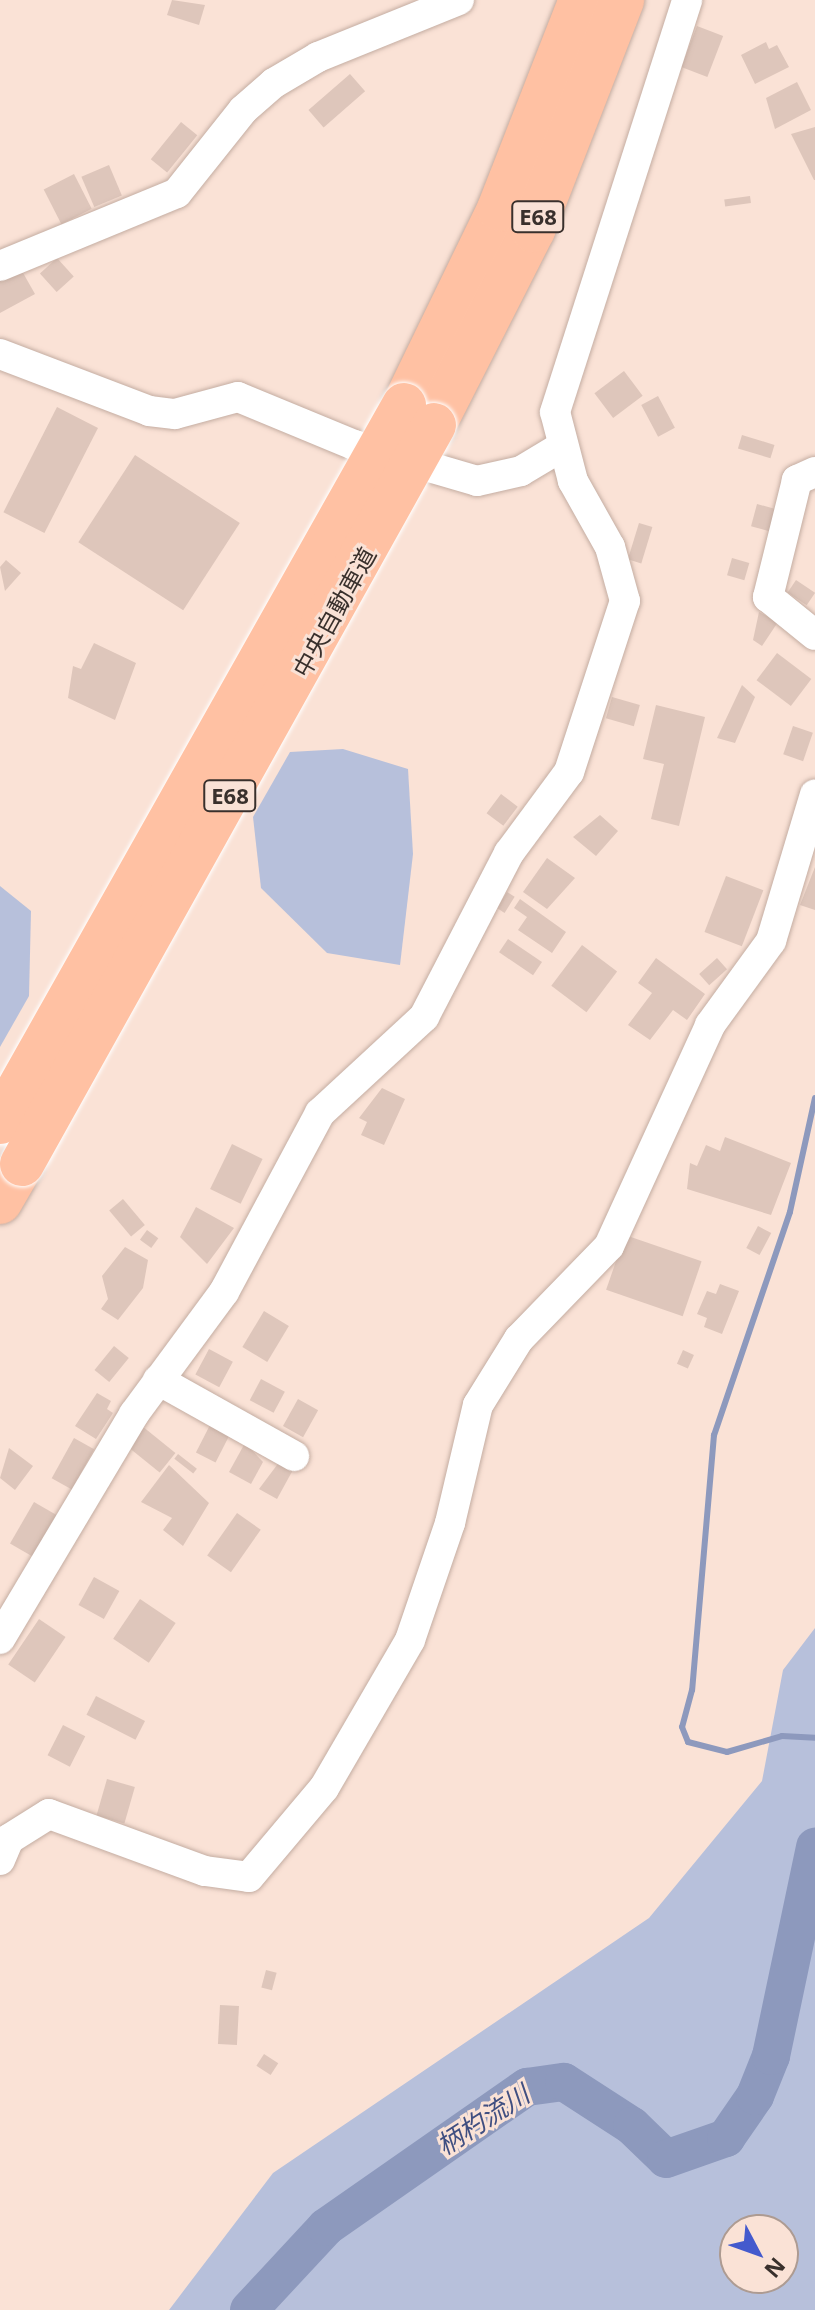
<!DOCTYPE html>
<meta charset="utf-8">
<style>
body{margin:0}
#map{position:relative;width:815px;height:2310px;overflow:hidden;background:#fae2d6;font-family:"Open Sans","Noto Sans JP",sans-serif}
div>[style]{position:absolute}
[style*='--x']{left:calc(var(--x)*1px);top:calc(var(--y)*1px);width:calc(var(--w)*1px);rotate:calc(var(--a)*1deg)}
.green>*{inset:0;background:#b7c0db}
.stream>*{height:6px;margin:-3px;padding:0 3px;transform-origin:3px;border-radius:3px;background:#8d99bd}
.river>*{height:38px;margin:-19px;padding:0 19px;transform-origin:19px;border-radius:19px;background:#8d99bd}
.building>*{inset:0;background:#dec6bb;transform-origin:0 0}
.roads{filter:drop-shadow(0 0 2px #c4ada2) drop-shadow(0 0 2px #c4ada2)}
.minor>*{height:30px;margin:-15px;padding:0 15px;transform-origin:15px;border-radius:15px;background:#fff}
.highway>*{height:44px;margin:-22px;padding:0 22px;transform-origin:22px;border-radius:22px;background:#ffc1a3}
.bridges{filter:drop-shadow(0 0 2px #fff) drop-shadow(0 0 2px #fff)}
.highway-bridge>*{height:44px;margin:-22px;padding:0 22px;transform-origin:22px;border-radius:22px;background:#ffc1a3}
span{translate:-50% -50%;white-space:nowrap;text-align:center;line-height:1.15;-webkit-text-stroke:6px #fae2d6;paint-order:stroke}
.shield-label span{padding:2px 6px;background:#fae2d6;border:2px solid;border-radius:6px;-webkit-text-stroke-width:0}
.shield-label{font-size:22px;color:#39302c;font-weight:700}
.street-label{font-size:24px;color:#39302c}
.water-label{font-size:26px;color:#404f81;font-style:italic}
.north{position:absolute;left:719px;top:2214px;width:80px;height:80px;box-sizing:border-box;background:#fae2d6;border:2px solid #ad9b92;border-radius:50%;rotate:131deg;font-size:22px;font-weight:700;line-height:32px;text-align:center;color:#39302c}
.north::after{content:'';display:block;margin:auto;width:28px;height:36px;background:#445acd;clip-path:polygon(50% 0,100% 100%,50% 72%,0 100%)}
</style>
<div id="map">
<div class="green">
<div style="clip-path:polygon(343px 749px,408px 769px,413px 854px,400px 965px,327px 953px,261px 888px,253px 817px,290px 752px)"></div>
<div style="clip-path:polygon(0 886px,31px 911px,29px 996px,0 1047px)"></div>
<div style="clip-path:polygon(evenodd,815px 1628px,815px 2310px,169px 2310px,273px 2173px,649px 1918px,762px 1781px,783px 1670px,815px 1628px,735px 2230px,783px 2230px,783px 2278px,735px 2278px,735px 2230px)"></div>
</div>
<div class="stream">
<div style="--x:815;--y:1098;--w:117;--a:102.4"></div>
<div style="--x:790;--y:1212;--w:236;--a:108.8"></div>
<div style="--x:714;--y:1435;--w:256;--a:94.9"></div>
<div style="--x:692;--y:1690;--w:38;--a:105"></div>
<div style="--x:682;--y:1727;--w:16;--a:68"></div>
<div style="--x:688;--y:1742;--w:40;--a:14.4"></div>
<div style="--x:727;--y:1752;--w:57;--a:-16.2"></div>
<div style="--x:782;--y:1736;--w:33;--a:3"></div>
</div>
<div class="river">
<div style="--x:249;--y:2310;--w:113;--a:-47.1"></div>
<div style="--x:326;--y:2227;--w:245;--a:-34.9"></div>
<div style="--x:527;--y:2087;--w:37;--a:-8"></div>
<div style="--x:564;--y:2082;--w:81;--a:32.9"></div>
<div style="--x:632;--y:2126;--w:47;--a:44.1"></div>
<div style="--x:666;--y:2159;--w:64;--a:-19.3"></div>
<div style="--x:726;--y:2138;--w:51;--a:-55.4"></div>
<div style="--x:755;--y:2096;--w:43;--a:-68.2"></div>
<div style="--x:771;--y:2056;--w:214;--a:-78.1"></div>
</div>
<div class="building">
<div style="clip-path:polygon(172px 0,205px 5px,199px 25px,167px 15px)"></div>
<div style="left:697px;top:26px;width:28px;height:44px;rotate:21deg"></div>
<div style="clip-path:polygon(766px 42px,769px 49px,777px 45px,789px 67px,755px 84px,741px 55px)"></div>
<div style="left:350px;top:74px;width:23px;height:55px;rotate:49deg"></div>
<div style="clip-path:polygon(797px 82px,811px 110px,775px 129px,766px 98px)"></div>
<div style="left:181px;top:122px;width:21px;height:48px;rotate:39deg"></div>
<div style="clip-path:polygon(815px 127px,815px 180px,814px 180px,791px 134px)"></div>
<div style="left:109px;top:165px;width:33px;height:30px;rotate:67deg"></div>
<div style="left:74px;top:174px;width:39px;height:34px;rotate:63deg"></div>
<div style="left:750px;top:196px;width:7px;height:26px;rotate:82deg"></div>
<div style="left:57px;top:258px;width:25px;height:23px;rotate:48deg"></div>
<div style="clip-path:polygon(18px 264px,35px 294px,0 313px,0 274px)"></div>
<div style="left:624px;top:371px;width:31px;height:37px;rotate:53deg"></div>
<div style="left:658px;top:396px;width:36px;height:19px;rotate:62deg"></div>
<div style="left:57px;top:407px;width:46px;height:118px;rotate:27deg"></div>
<div style="left:742px;top:435px;width:34px;height:14px;rotate:17deg"></div>
<div style="left:135px;top:455px;width:125px;height:104px;rotate:33deg"></div>
<div style="left:757px;top:504px;width:20px;height:23px;rotate:15deg"></div>
<div style="left:639px;top:523px;width:14px;height:38px;rotate:17deg"></div>
<div style="left:732px;top:558px;width:18px;height:18px;rotate:16deg"></div>
<div style="clip-path:polygon(6px 560px,21px 573px,5px 591px,0 567px)"></div>
<div style="left:796px;top:580px;width:23px;height:15px;rotate:34deg"></div>
<div style="clip-path:polygon(759px 612px,778px 622px,762px 646px,753px 640px)"></div>
<div style="clip-path:polygon(94px 643px,136px 663px,115px 720px,68px 698px,73px 666px,81px 669px)"></div>
<div style="left:777px;top:653px;width:43px;height:34px;rotate:37deg"></div>
<div style="clip-path:polygon(742px 685px,755px 697px,735px 743px,717px 738px)"></div>
<div style="left:612px;top:697px;width:29px;height:22px;rotate:16deg"></div>
<div style="clip-path:polygon(656px 705px,705px 717px,679px 826px,651px 819px,664px 764px,643px 759px)"></div>
<div style="left:793px;top:726px;width:21px;height:30px;rotate:19deg"></div>
<div style="left:501px;top:794px;width:21px;height:24px;rotate:37deg"></div>
<div style="clip-path:polygon(600px 815px,618px 831px,596px 856px,573px 837px)"></div>
<div style="clip-path:polygon(547px 858px,575px 878px,547px 909px,523px 892px)"></div>
<div style="clip-path:polygon(815px 867px,815px 910px,800px 905px)"></div>
<div style="left:726px;top:876px;width:40px;height:60px;rotate:21deg"></div>
<div style="left:507px;top:892px;width:9px;height:19px;rotate:32deg"></div>
<div style="clip-path:polygon(520px 899px,566px 932px,552px 953px,518px 930px,527px 917px,514px 908px)"></div>
<div style="left:508px;top:939px;width:41px;height:16px;rotate:34deg"></div>
<div style="left:582px;top:945px;width:44px;height:51px;rotate:37deg"></div>
<div style="clip-path:polygon(656px 958px,705px 994px,687px 1020px,673px 1010px,650px 1040px,628px 1025px,652px 993px,638px 983px)"></div>
<div style="left:717px;top:958px;width:15px;height:24px;rotate:48deg"></div>
<div style="clip-path:polygon(382px 1088px,405px 1099px,384px 1145px,361px 1135px,367px 1122px,359px 1118px)"></div>
<div style="clip-path:polygon(725px 1137px,791px 1163px,771px 1215px,687px 1189px,690px 1163px,697px 1166px,706px 1145px,720px 1151px)"></div>
<div style="left:232px;top:1144px;width:34px;height:50px;rotate:26deg"></div>
<div style="left:123px;top:1199px;width:34px;height:18px;rotate:50deg"></div>
<div style="clip-path:polygon(196px 1207px,234px 1228px,207px 1264px,180px 1237px)"></div>
<div style="left:758px;top:1226px;width:15px;height:25px;rotate:28deg"></div>
<div style="left:147px;top:1230px;width:14px;height:12px;rotate:36deg"></div>
<div style="left:625px;top:1235px;width:81px;height:58px;rotate:19deg"></div>
<div style="clip-path:polygon(125px 1247px,148px 1260px,143px 1288px,118px 1320px,101px 1309px,108px 1299px,102px 1276px)"></div>
<div style="clip-path:polygon(720px 1284px,739px 1291px,722px 1334px,704px 1327px,707px 1318px,697px 1314px,707px 1291px,716px 1294px)"></div>
<div style="left:264px;top:1311px;width:29px;height:42px;rotate:31deg"></div>
<div style="left:114px;top:1346px;width:19px;height:31px;rotate:39deg"></div>
<div style="left:209px;top:1349px;width:27px;height:29px;rotate:28deg"></div>
<div style="left:683px;top:1350px;width:12px;height:15px;rotate:24deg"></div>
<div style="left:261px;top:1379px;width:27px;height:24px;rotate:28deg"></div>
<div style="clip-path:polygon(97px 1393px,111px 1401px,107px 1409px,113px 1413px,96px 1439px,75px 1426px)"></div>
<div style="left:298px;top:1399px;width:23px;height:31px;rotate:29deg"></div>
<div style="left:210px;top:1425px;width:22px;height:31px;rotate:27deg"></div>
<div style="left:142px;top:1426px;width:43px;height:25px;rotate:39deg"></div>
<div style="left:74px;top:1438px;width:23px;height:46px;rotate:29deg"></div>
<div style="clip-path:polygon(245px 1443px,263px 1462px,251px 1484px,229px 1472px)"></div>
<div style="clip-path:polygon(9px 1448px,33px 1466px,15px 1490px,0 1478px)"></div>
<div style="left:178px;top:1454px;width:24px;height:6px;rotate:38deg"></div>
<div style="clip-path:polygon(280px 1461px,294px 1468px,277px 1499px,259px 1489px)"></div>
<div style="clip-path:polygon(169px 1465px,209px 1503px,183px 1546px,163px 1530px,172px 1518px,141px 1502px)"></div>
<div style="left:34px;top:1502px;width:30px;height:48px;rotate:30deg"></div>
<div style="left:237px;top:1513px;width:29px;height:52px;rotate:35deg"></div>
<div style="left:94px;top:1577px;width:29px;height:32px;rotate:29deg"></div>
<div style="left:140px;top:1599px;width:43px;height:48px;rotate:34deg"></div>
<div style="left:39px;top:1619px;width:32px;height:55px;rotate:34deg"></div>
<div style="left:96px;top:1696px;width:55px;height:21px;rotate:27deg"></div>
<div style="left:63px;top:1725px;width:25px;height:34px;rotate:27deg"></div>
<div style="left:107px;top:1779px;width:29px;height:38px;rotate:16deg"></div>
<div style="left:266px;top:1970px;width:11px;height:18px;rotate:15deg"></div>
<div style="left:220px;top:2005px;width:19px;height:39px;rotate:3deg"></div>
<div style="left:264px;top:2054px;width:17px;height:14px;rotate:33deg"></div>
</div>
<div class="roads">
<div class="minor">
<div style="--x:0;--y:266;--w:191;--a:-22.4"></div>
<div style="--x:177;--y:193;--w:106;--a:-51.5"></div>
<div style="--x:243;--y:110;--w:41;--a:-41.1"></div>
<div style="--x:274;--y:83;--w:51;--a:-30.6"></div>
<div style="--x:318;--y:57;--w:152;--a:-22"></div>
<div style="--x:0;--y:354;--w:160;--a:20.9"></div>
<div style="--x:149;--y:411;--w:26;--a:7"></div>
<div style="--x:175;--y:414;--w:65;--a:-15.1"></div>
<div style="--x:238;--y:397;--w:126;--a:22.5"></div>
<div style="--x:354;--y:445;--w:128;--a:16.3"></div>
<div style="--x:477;--y:481;--w:45;--a:-12.8"></div>
<div style="--x:521;--y:471;--w:47;--a:-31"></div>
<div style="--x:815;--y:472;--w:20;--a:156"></div>
<div style="--x:797;--y:480;--w:121;--a:103.9"></div>
<div style="--x:768;--y:597;--w:60;--a:39"></div>
<div style="--x:158;--y:1380;--w:156;--a:29.2"></div>
<div style="--x:0;--y:1639;--w:262;--a:-59.2"></div>
<div style="--x:134;--y:1414;--w:152;--a:-53.6"></div>
<div style="--x:224;--y:1292;--w:203;--a:-61.8"></div>
<div style="--x:320;--y:1113;--w:142;--a:-42.7"></div>
<div style="--x:424;--y:1017;--w:185;--a:-62.6"></div>
<div style="--x:509;--y:853;--w:101;--a:-53.5"></div>
<div style="--x:569;--y:772;--w:180;--a:-71.9"></div>
<div style="--x:625;--y:601;--w:56;--a:-105.5"></div>
<div style="--x:610;--y:547;--w:76;--a:-119.3"></div>
<div style="--x:573;--y:481;--w:71;--a:-104.6"></div>
<div style="--x:555;--y:412;--w:433;--a:-72.2"></div>
<div style="--x:0;--y:1860;--w:23;--a:-67"></div>
<div style="--x:9;--y:1839;--w:47;--a:-32"></div>
<div style="--x:49;--y:1814;--w:166;--a:20.1"></div>
<div style="--x:205;--y:1871;--w:44;--a:7.8"></div>
<div style="--x:249;--y:1877;--w:116;--a:-49.9"></div>
<div style="--x:324;--y:1788;--w:171;--a:-59.8"></div>
<div style="--x:410;--y:1640;--w:124;--a:-71.1"></div>
<div style="--x:450;--y:1523;--w:121;--a:-76.7"></div>
<div style="--x:478;--y:1405;--w:78;--a:-58.2"></div>
<div style="--x:519;--y:1339;--w:129;--a:-45.9"></div>
<div style="--x:609;--y:1246;--w:243;--a:-65.4"></div>
<div style="--x:710;--y:1025;--w:104;--a:-54"></div>
<div style="--x:771;--y:941;--w:153;--a:-73.3"></div>
</div>
<div class="highway">
<div style="--x:404;--y:405;--w:218;--a:-64.1"></div>
<div style="--x:499;--y:209;--w:225;--a:-68.6"></div>
<div style="--x:434;--y:425;--w:219;--a:-63.1"></div>
<div style="--x:533;--y:230;--w:247;--a:-68.8"></div>
<div style="--x:0;--y:1202;--w:44;--a:-59.9"></div>
</div>
</div>
<div class="bridges">
<div class="highway-bridge">
<div style="--x:0;--y:1122;--w:823;--a:-60.6"></div>
<div style="--x:22;--y:1164;--w:846;--a:-60.86"></div>
</div>
</div>
<div class="shield-label">
<span style="left:538px;top:217px">E68</span>
<span style="left:230px;top:796px">E68</span>
</div>
<div class="street-label">
<span style="left:334px;top:612px;rotate:-61deg">中央自動車道</span>
</div>
<div class="water-label">
<span style="left:483px;top:2120px;rotate:-33deg">柄杓流川</span>
</div>
<div class="north">N</div>
</div>
